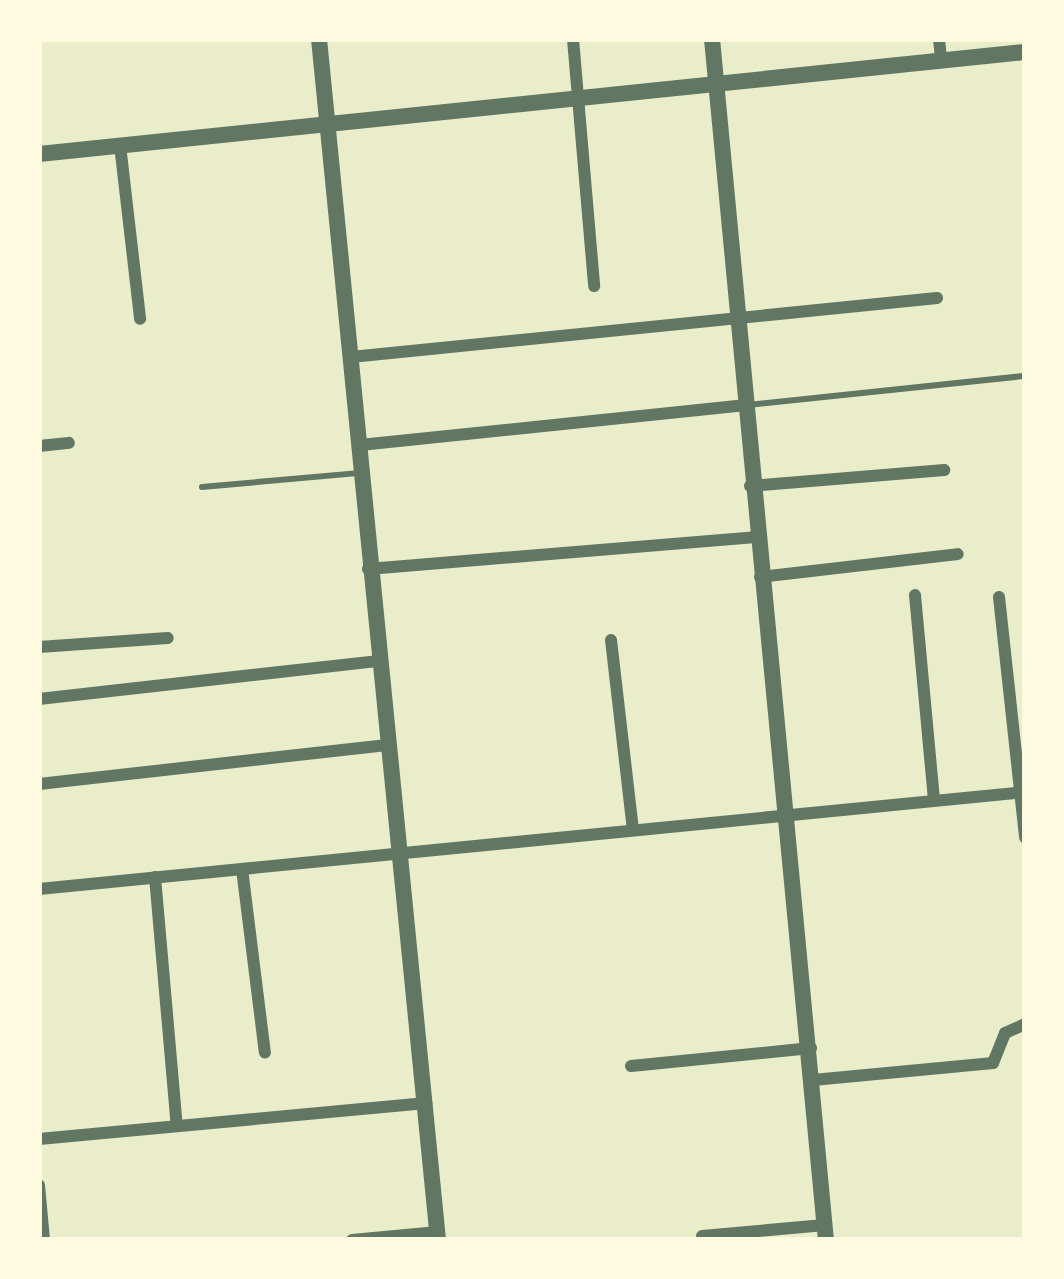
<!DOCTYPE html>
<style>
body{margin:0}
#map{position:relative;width:1064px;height:1279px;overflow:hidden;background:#e9edc9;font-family:Figtree,sans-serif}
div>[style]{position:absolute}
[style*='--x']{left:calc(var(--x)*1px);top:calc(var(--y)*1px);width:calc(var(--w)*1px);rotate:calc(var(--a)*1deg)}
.service>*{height:6px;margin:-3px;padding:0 3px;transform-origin:3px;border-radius:3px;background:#617663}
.minor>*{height:12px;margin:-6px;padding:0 6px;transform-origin:6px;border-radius:6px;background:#617663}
.tertiary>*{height:16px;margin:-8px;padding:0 8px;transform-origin:8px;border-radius:8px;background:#617663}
span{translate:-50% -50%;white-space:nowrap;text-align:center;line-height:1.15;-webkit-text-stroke:12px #fefae0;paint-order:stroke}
.frame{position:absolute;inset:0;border:42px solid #fefae0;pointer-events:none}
</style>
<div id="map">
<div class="service">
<div style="--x:748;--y:405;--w:279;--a:-6"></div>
<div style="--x:202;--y:487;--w:159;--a:-5.1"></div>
</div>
<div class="minor">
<div style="--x:573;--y:39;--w:248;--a:85.1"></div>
<div style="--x:939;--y:39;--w:20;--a:84"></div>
<div style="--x:120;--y:145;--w:175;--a:83.4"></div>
<div style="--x:351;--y:357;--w:589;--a:-5.75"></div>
<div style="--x:360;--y:445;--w:386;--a:-5.9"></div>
<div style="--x:39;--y:446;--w:30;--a:-6"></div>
<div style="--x:750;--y:486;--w:195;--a:-4.7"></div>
<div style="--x:368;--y:569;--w:389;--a:-4.7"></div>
<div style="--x:760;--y:577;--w:199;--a:-6.6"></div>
<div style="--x:915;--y:595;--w:206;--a:84.7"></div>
<div style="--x:999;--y:597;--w:242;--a:83.8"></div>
<div style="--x:611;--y:640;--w:191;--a:83.4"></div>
<div style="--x:39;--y:647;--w:129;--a:-4"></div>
<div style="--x:39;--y:699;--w:340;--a:-6.4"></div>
<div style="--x:39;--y:784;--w:348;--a:-6.4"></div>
<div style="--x:242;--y:869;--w:185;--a:82.9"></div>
<div style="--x:155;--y:877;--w:250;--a:85"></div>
<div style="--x:39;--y:889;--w:991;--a:-5.62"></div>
<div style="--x:631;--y:1066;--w:181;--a:-5.7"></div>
<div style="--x:813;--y:1080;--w:181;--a:-5.4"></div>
<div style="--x:993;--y:1063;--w:32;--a:-68"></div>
<div style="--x:1005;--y:1033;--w:22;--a:-24"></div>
<div style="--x:39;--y:1139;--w:389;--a:-5.3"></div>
<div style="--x:39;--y:1185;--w:55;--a:84.8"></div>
<div style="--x:702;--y:1236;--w:123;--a:-5.1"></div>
<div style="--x:352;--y:1240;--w:86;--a:-5.3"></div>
</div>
<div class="tertiary">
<div style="--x:319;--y:39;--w:1207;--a:84.34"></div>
<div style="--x:712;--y:39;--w:1206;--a:84.58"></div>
<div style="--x:39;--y:154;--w:991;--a:-5.91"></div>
</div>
<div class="frame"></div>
</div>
